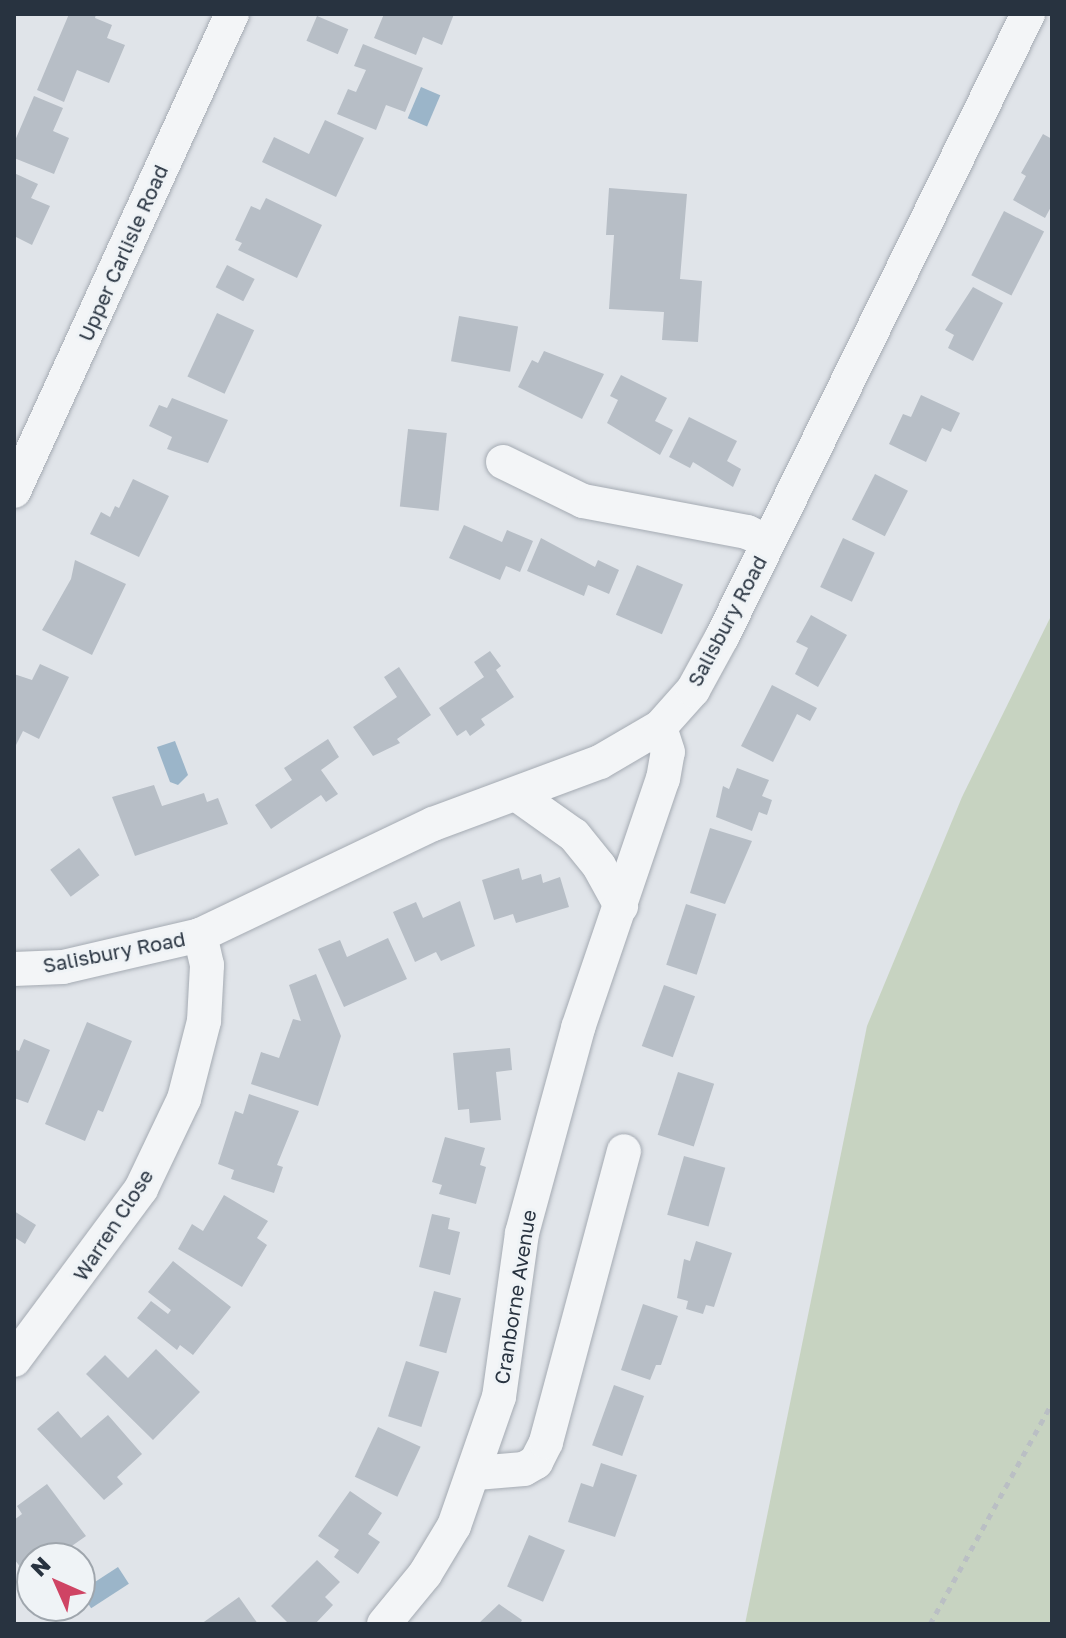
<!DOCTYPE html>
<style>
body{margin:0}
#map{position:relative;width:1066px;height:1638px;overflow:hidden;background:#e0e4e9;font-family:"Golos Text",sans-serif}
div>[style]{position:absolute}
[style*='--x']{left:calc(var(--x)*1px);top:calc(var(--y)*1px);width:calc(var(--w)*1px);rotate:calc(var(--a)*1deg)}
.green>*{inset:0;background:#c7d3c1}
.water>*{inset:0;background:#9bb5c9;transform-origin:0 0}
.building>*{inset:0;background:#b7bec6;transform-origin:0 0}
.path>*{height:5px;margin-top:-2.5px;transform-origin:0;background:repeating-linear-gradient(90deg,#babfc4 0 6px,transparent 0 12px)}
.roads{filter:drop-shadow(0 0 2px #a5abb3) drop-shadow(0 0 2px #a5abb3)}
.minor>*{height:34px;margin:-17px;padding:0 17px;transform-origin:17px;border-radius:17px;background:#f3f5f7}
span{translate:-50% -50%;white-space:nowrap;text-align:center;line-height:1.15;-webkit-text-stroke:6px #eff3f6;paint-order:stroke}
.street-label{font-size:20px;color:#283340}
.frame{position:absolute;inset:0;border:16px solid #283340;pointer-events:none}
.north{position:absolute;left:16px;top:1542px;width:80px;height:80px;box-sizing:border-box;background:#eff3f6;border:2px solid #9fa6ad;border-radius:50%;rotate:315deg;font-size:22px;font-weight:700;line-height:32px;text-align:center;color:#283340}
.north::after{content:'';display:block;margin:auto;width:28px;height:36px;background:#cf4464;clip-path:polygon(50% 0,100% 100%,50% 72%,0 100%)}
</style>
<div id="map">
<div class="green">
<div style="clip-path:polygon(1052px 614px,1052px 1624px,745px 1624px,867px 1026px,962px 797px)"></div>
</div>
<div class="water">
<div style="left:421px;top:87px;width:21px;height:34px;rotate:23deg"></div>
<div style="clip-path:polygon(175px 741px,188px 775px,178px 785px,170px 782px,157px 747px)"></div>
<div style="left:118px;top:1567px;width:20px;height:45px;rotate:57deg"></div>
</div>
<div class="building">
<div style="clip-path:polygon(69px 14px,96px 14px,95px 18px,112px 25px,107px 38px,125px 45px,109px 83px,77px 70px,64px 102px,37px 90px)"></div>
<div style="clip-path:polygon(384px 14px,454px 14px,442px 45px,423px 37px,416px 55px,374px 38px)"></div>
<div style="left:317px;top:16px;width:34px;height:27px;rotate:23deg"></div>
<div style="clip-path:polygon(363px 44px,423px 68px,405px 112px,386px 105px,376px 130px,337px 114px,348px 89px,356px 92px,366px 70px,354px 66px)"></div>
<div style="clip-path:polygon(34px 96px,63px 108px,53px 131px,69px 138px,54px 174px,14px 158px,14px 143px)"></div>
<div style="clip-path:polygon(325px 120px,364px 138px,336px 197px,262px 162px,274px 137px,309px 154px)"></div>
<div style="clip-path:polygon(1043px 134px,1052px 139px,1052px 205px,1045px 218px,1013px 200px,1026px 176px,1021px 173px)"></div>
<div style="clip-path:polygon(14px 173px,38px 184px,31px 198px,50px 206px,32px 245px,14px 236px)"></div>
<div style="clip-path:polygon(609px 188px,687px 194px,680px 279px,702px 281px,698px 342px,662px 340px,664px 312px,609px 309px,614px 235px,606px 235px)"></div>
<div style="clip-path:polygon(266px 198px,322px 225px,297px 278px,238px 250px,242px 243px,235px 240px,251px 206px,260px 210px)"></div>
<div style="left:1004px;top:211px;width:45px;height:72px;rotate:27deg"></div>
<div style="left:227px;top:265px;width:31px;height:25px;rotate:27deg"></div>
<div style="clip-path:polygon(973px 287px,1003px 303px,973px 361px,948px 348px,954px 335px,945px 330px)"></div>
<div style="left:217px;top:313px;width:41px;height:70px;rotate:25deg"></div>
<div style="left:459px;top:316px;width:60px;height:46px;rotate:10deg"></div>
<div style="clip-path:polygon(544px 351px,604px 374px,582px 419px,518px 387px,532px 360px,538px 363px)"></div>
<div style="clip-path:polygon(621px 375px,667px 398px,655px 421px,673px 430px,660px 455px,607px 423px,618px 400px,610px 396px)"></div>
<div style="clip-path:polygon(921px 395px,960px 413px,951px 432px,942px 428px,926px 462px,889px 444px,903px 414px,911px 417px)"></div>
<div style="clip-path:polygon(172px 398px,228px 420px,208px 463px,167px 449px,172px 437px,149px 426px,159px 405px,167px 408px)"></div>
<div style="clip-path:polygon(689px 417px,737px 441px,727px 461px,741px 469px,733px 487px,693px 462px,690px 468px,669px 457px)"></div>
<div style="left:408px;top:429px;width:39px;height:78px;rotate:6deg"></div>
<div style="left:875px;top:474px;width:37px;height:51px;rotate:27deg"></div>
<div style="clip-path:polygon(133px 479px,169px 496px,139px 557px,90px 534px,101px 512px,110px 517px,115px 506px,119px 508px)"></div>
<div style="clip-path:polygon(464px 525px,502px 542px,507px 530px,533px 541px,520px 572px,506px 566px,500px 580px,449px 558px)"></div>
<div style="clip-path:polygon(541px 538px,595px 567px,598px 560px,619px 570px,609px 594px,588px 585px,584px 596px,527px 571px)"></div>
<div style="left:843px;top:538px;width:35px;height:54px;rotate:25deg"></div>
<div style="clip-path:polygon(75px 560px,126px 584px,92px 655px,42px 630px,71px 579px)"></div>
<div style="left:637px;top:565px;width:50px;height:54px;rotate:23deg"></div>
<div style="clip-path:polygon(811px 615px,847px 635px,818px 687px,795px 674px,808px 648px,796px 642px)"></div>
<div style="clip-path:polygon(490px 651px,501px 666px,496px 670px,514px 697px,481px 719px,485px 725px,470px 736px,466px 730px,457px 736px,439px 708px,484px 677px,474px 662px)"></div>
<div style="clip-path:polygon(40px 664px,69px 677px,39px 739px,23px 731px,14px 749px,14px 674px,32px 680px)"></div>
<div style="clip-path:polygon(399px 667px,431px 715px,397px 739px,400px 743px,373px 756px,353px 727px,397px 697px,384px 677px)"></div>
<div style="clip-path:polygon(772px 685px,817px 708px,810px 721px,797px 714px,773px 762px,741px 746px)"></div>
<div style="clip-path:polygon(328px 739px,339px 757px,321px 770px,338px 794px,326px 802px,321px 795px,271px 829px,255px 805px,292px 780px,284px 768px)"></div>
<div style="clip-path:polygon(737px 768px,769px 780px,762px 796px,772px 800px,767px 815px,759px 812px,752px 831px,716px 817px,723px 786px,729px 789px)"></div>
<div style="clip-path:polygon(154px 785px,162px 806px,204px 793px,207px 802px,218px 798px,228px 824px,135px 856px,112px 797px)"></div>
<div style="clip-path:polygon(710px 828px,752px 841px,725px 904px,690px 893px)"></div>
<div style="left:79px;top:848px;width:34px;height:36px;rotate:53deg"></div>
<div style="clip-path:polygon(519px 868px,522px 880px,541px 874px,543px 883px,560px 877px,569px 907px,516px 923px,513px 914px,494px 920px,482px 880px)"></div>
<div style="clip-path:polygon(460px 901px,475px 946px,441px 961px,436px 952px,415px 962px,393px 912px,416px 902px,423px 918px)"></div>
<div style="left:686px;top:904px;width:32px;height:64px;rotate:18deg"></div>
<div style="clip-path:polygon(388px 938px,407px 979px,344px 1007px,318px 949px,340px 940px,347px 957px)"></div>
<div style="clip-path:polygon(316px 974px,341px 1036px,318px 1106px,251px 1084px,261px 1052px,279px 1058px,293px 1019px,301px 1021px,289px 985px)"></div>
<div style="left:664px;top:985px;width:33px;height:65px;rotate:20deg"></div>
<div style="clip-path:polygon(87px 1022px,132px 1041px,103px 1112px,98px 1110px,85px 1141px,45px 1124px)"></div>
<div style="clip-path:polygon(24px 1039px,50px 1050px,28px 1103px,14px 1098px,14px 1049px,19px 1051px)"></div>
<div style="clip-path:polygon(510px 1048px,512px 1070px,496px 1072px,501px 1120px,470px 1123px,469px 1109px,458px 1110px,453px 1053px)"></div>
<div style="left:678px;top:1072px;width:38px;height:66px;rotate:18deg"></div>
<div style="clip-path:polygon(249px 1094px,299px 1111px,277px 1165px,283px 1167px,274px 1193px,231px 1179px,234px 1170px,218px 1164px,235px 1111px,243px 1114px)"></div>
<div style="clip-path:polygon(445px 1137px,485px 1148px,480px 1165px,486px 1167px,476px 1204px,439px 1194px,442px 1185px,432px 1182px)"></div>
<div style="left:684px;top:1156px;width:43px;height:61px;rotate:16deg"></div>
<div style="clip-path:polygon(224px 1195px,268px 1221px,257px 1238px,267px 1245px,242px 1287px,178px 1249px,192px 1224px,203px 1231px)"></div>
<div style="clip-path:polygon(14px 1211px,36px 1225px,25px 1244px,14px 1237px)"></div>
<div style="clip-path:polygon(432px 1214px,450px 1218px,448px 1229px,460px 1232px,450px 1275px,419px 1267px)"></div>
<div style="clip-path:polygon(696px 1241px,732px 1253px,714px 1307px,706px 1305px,703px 1314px,686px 1309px,688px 1301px,677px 1298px,684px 1259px,690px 1261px)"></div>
<div style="clip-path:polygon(173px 1261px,231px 1307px,193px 1355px,180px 1345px,177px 1350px,137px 1318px,151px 1301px,168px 1314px,171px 1310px,148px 1292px)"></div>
<div style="left:434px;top:1291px;width:28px;height:57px;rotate:15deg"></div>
<div style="clip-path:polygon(643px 1304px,678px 1316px,661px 1365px,656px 1365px,650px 1380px,621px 1370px)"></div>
<div style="clip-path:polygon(156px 1349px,200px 1392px,153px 1440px,86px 1374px,105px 1355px,128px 1378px)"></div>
<div style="left:406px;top:1361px;width:35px;height:58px;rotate:18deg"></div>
<div style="left:614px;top:1385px;width:32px;height:64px;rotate:20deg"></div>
<div style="clip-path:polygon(58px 1411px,81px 1438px,108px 1415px,142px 1454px,117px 1477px,123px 1484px,104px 1500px,37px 1429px)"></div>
<div style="left:378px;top:1427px;width:47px;height:55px;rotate:25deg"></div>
<div style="clip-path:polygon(601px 1463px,637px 1475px,615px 1537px,568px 1522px,581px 1483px,593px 1487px)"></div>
<div style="clip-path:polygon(47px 1484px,86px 1536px,59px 1555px,53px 1547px,22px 1569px,14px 1559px,14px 1520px,22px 1514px,17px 1506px)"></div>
<div style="clip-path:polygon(350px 1491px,382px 1513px,368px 1534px,380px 1542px,358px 1574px,334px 1557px,339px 1550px,318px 1536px)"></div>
<div style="left:529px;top:1535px;width:39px;height:56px;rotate:23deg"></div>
<div style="clip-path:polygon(317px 1560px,340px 1582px,325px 1597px,333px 1605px,315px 1624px,289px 1624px,271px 1606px)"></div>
<div style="clip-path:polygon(239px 1597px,258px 1624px,201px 1624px)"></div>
<div style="clip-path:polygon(499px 1604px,522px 1620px,520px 1624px,478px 1624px)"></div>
</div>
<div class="path">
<div style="--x:930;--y:1624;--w:252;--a:-61.1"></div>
</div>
<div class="roads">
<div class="minor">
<div style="--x:503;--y:462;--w:89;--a:26"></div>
<div style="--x:583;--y:501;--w:167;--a:10.7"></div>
<div style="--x:747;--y:532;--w:23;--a:25"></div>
<div style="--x:14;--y:491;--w:524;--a:-65.44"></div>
<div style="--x:516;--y:794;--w:71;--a:35.3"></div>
<div style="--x:574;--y:835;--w:40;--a:51"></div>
<div style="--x:599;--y:866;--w:46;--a:61.2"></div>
<div style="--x:14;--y:969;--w:49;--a:-2.3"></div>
<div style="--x:63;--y:967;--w:141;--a:-13.1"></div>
<div style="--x:200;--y:935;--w:258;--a:-25.5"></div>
<div style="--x:433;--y:824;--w:178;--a:-20.4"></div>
<div style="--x:600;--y:762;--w:69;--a:-30.3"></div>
<div style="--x:660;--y:727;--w:50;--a:-48.3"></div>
<div style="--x:693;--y:690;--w:60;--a:-61.3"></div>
<div style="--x:722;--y:637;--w:694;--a:-63.84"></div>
<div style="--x:14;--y:1360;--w:213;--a:-53.4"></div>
<div style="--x:141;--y:1189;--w:100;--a:-64.5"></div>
<div style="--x:184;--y:1099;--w:81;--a:-75.6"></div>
<div style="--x:204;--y:1021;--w:56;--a:-86.9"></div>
<div style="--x:207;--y:965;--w:31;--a:-103"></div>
<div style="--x:476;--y:1473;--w:48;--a:-4.8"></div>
<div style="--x:524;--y:1469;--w:14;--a:-30"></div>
<div style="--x:536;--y:1462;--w:22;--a:-63"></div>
<div style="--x:546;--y:1442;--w:301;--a:-75"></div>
<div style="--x:384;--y:1624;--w:65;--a:-50.6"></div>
<div style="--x:425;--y:1574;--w:56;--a:-58.9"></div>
<div style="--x:454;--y:1526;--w:137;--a:-70.8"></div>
<div style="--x:499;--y:1397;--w:166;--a:-82"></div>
<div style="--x:522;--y:1233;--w:213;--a:-74.7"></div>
<div style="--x:578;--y:1028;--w:263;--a:-71.2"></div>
<div style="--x:663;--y:779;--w:27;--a:-80"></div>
<div style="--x:668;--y:752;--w:26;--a:-108"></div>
</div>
</div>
<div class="street-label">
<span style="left:123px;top:253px;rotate:-66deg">Upper Carlisle Road</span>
<span style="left:727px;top:621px;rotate:-62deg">Salisbury Road</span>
<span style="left:114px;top:952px;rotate:-11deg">Salisbury Road</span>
<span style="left:113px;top:1225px;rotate:-57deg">Warren Close</span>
<span style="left:515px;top:1297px;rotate:-81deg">Cranborne Avenue</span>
</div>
<div class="frame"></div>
<div class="north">N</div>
</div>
